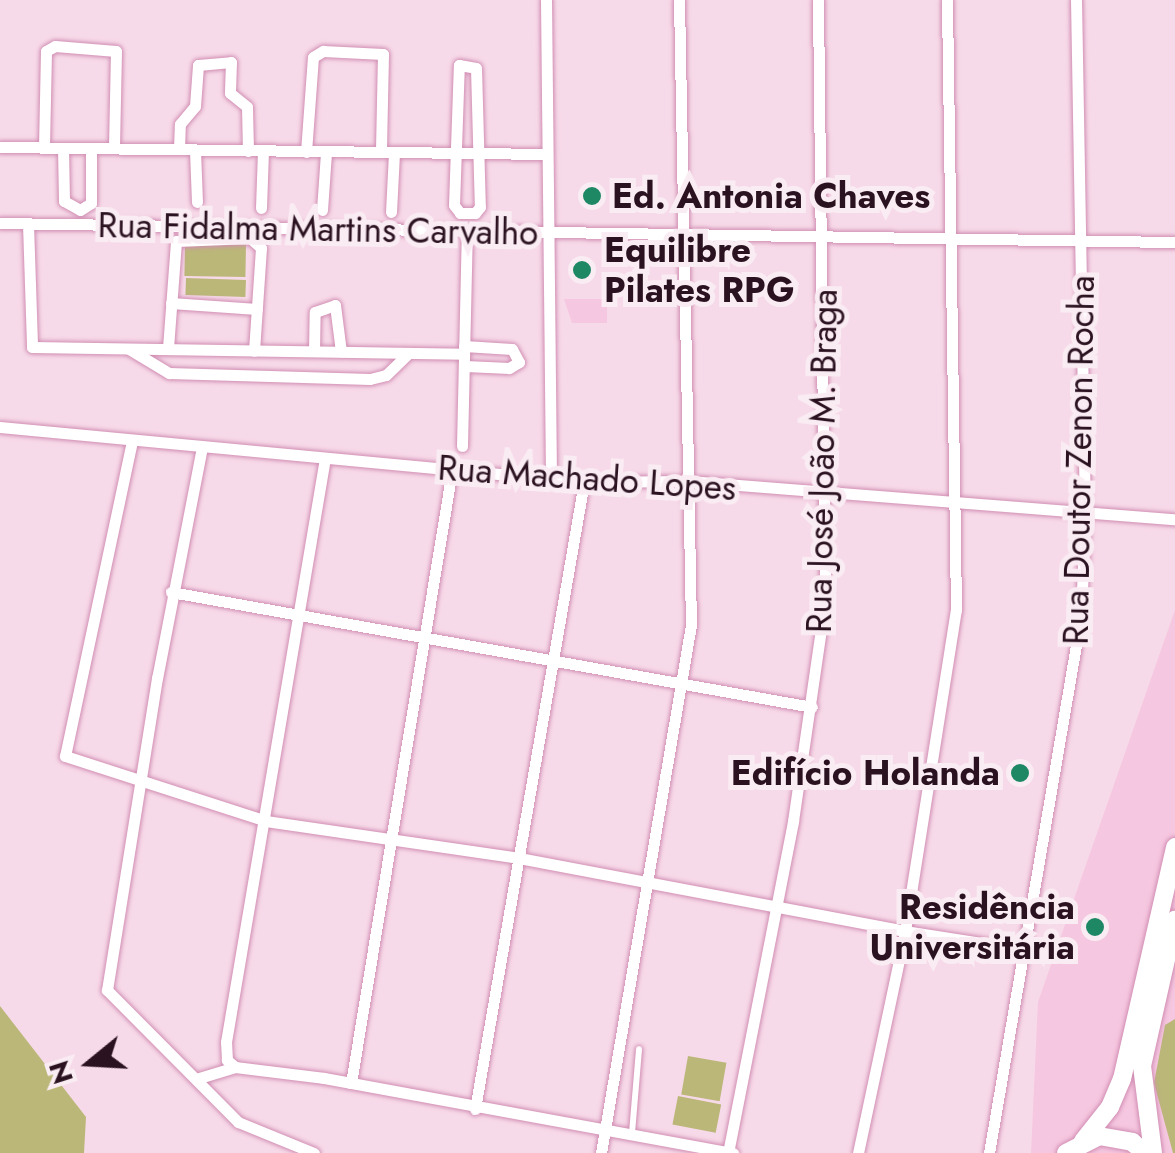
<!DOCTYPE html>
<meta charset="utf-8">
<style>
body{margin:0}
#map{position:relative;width:1175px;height:1153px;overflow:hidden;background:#f7dae9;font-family:Jost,sans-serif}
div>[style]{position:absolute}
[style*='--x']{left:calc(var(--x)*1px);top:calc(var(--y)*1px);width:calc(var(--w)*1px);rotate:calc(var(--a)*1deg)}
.built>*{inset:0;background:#f6c7e0}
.green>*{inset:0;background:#bbb779;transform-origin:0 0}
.roads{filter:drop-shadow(0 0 2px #d18eb3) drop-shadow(0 0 2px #d18eb3)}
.lane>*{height:6px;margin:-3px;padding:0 3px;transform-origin:3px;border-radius:3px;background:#fff}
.street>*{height:11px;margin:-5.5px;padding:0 5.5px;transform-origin:5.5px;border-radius:5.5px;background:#fff}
.secondary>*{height:18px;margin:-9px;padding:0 9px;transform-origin:9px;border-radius:9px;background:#fff}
.dots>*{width:28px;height:28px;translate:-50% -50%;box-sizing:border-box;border:5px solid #faecf3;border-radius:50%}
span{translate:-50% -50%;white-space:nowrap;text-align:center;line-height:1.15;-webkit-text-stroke:10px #faecf3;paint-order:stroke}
.poi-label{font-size:35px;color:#2b1220;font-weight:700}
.left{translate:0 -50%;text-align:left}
.right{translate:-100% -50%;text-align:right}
.street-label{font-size:35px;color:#2b1220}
.north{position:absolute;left:40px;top:1013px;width:100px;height:100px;-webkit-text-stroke:8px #faecf3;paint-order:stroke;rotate:252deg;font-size:28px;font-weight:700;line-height:40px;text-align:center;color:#2b1220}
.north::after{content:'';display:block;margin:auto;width:35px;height:45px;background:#2b1220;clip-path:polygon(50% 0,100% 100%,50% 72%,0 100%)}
</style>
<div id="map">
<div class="built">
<div style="clip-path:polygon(564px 299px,607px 299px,607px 323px,572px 323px)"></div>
<div style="clip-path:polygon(1175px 610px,1175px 1153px,1031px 1153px,1038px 1002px)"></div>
</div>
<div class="green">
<div style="left:185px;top:243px;width:61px;height:33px;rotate:1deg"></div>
<div style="left:186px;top:278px;width:60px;height:17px;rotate:2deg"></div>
<div style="clip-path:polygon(0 1006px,86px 1117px,84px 1153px,0 1153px)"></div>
<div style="clip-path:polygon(1175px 1019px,1175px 1153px,1173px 1153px,1154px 1083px,1165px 1025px)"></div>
<div style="left:688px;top:1056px;width:39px;height:39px;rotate:10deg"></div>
<div style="left:678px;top:1096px;width:44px;height:29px;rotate:11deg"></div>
</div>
<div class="roads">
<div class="lane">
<div style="--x:632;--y:1133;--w:84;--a:-85.2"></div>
</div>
<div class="street">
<div style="--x:546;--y:0;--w:477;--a:89.4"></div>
<div style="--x:459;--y:65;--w:17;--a:10"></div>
<div style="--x:476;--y:68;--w:139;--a:88.4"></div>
<div style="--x:480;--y:207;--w:8;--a:130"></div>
<div style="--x:475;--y:213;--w:15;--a:180"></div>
<div style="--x:460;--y:213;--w:10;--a:-127"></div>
<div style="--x:454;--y:205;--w:140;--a:-88"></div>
<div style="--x:0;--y:147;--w:547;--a:0.73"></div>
<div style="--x:44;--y:147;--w:96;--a:-88.8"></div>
<div style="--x:46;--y:51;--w:10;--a:-29"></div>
<div style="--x:55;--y:46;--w:61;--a:4.7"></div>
<div style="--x:116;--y:51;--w:97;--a:91.2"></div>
<div style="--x:63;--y:148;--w:53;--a:88.9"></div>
<div style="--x:64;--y:201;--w:18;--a:29"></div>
<div style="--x:80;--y:210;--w:13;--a:-32"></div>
<div style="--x:91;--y:203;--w:55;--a:-90"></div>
<div style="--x:179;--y:149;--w:25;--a:-88"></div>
<div style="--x:180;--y:124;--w:23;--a:-50"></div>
<div style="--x:195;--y:106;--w:41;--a:-85.8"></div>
<div style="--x:198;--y:65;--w:33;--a:-5"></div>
<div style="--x:231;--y:62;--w:31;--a:92"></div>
<div style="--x:230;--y:93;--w:22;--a:39"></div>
<div style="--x:247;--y:107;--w:44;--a:88.7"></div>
<div style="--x:195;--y:150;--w:52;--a:87.8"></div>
<div style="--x:306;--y:152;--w:95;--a:-85.8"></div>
<div style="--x:313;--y:57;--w:12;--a:-31"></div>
<div style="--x:323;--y:51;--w:60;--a:2.9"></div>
<div style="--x:383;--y:54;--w:98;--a:91.2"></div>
<div style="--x:261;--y:208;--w:57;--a:-88"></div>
<div style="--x:322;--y:210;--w:57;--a:-86"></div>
<div style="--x:391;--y:212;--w:59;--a:-87.1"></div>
<div style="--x:0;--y:223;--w:1175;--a:0.93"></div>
<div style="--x:28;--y:224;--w:123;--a:88.1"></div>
<div style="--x:32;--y:347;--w:432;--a:0.9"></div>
<div style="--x:171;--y:303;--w:86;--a:4"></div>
<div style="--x:464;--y:346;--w:48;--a:3.6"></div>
<div style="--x:512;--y:349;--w:15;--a:62"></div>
<div style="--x:519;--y:362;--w:12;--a:149"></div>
<div style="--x:509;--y:368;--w:44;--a:-177.4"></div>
<div style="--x:168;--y:348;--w:107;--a:-85.7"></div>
<div style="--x:176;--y:241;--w:74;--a:-2.3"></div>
<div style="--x:250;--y:238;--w:15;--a:42"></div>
<div style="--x:261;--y:248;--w:103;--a:93.9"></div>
<div style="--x:129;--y:349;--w:47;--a:31"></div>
<div style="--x:169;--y:373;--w:201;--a:1.7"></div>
<div style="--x:370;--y:379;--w:16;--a:-14"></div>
<div style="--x:386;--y:375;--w:30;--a:-44"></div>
<div style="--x:314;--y:351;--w:39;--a:-89"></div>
<div style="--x:315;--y:312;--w:21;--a:-19"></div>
<div style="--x:335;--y:305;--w:47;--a:82.7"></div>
<div style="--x:0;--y:427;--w:587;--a:5.38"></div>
<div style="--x:584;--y:482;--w:103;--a:-0.6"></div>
<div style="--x:687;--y:481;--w:489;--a:4.5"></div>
<div style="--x:132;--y:441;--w:322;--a:102"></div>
<div style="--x:65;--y:756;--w:211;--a:17.9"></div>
<div style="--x:266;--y:821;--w:256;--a:8.3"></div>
<div style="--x:519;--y:858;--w:393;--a:10.7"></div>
<div style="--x:905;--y:931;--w:325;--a:-81"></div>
<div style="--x:956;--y:610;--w:610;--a:-90.85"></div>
<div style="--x:462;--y:446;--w:215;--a:-88.7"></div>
<div style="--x:202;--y:447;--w:235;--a:101"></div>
<div style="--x:157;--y:678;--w:316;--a:99.1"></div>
<div style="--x:107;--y:990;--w:186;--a:45.2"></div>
<div style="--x:238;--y:1122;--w:82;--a:22.2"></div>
<div style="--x:171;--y:592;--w:651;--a:10.17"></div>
<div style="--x:235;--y:1067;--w:11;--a:-139"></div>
<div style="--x:227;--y:1060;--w:18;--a:-93"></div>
<div style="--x:226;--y:1042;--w:592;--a:-80.38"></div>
<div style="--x:199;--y:1078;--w:38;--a:-17"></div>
<div style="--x:235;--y:1067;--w:90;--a:7"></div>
<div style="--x:324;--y:1078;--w:416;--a:10.4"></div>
<div style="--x:351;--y:1083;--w:621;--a:-80.64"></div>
<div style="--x:475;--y:1109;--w:636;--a:-80.14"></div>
<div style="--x:601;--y:1153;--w:536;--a:-80.33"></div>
<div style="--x:691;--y:625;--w:625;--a:-91.1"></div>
<div style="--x:728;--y:1153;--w:338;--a:-78.9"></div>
<div style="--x:793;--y:821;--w:222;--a:-81.7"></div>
<div style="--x:825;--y:601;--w:601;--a:-90.67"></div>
<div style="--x:858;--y:1153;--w:227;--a:-78"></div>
<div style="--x:905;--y:931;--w:122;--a:8.9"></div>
<div style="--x:989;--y:1153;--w:545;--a:-80.28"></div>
<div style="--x:1081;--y:616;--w:101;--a:-87.7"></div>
<div style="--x:1085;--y:515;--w:515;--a:-91"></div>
</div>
<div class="secondary">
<div style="--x:1083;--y:1141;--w:43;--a:-51.5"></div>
<div style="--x:1110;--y:1107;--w:30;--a:-67"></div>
<div style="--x:1122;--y:1079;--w:238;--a:-77.1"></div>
<div style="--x:1066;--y:1153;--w:37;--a:-27"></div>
<div style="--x:1099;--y:1136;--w:34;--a:10"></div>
<div style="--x:1132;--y:1142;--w:17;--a:40"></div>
<div style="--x:1153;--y:1153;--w:88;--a:-97.2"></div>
<div style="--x:1142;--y:1066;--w:150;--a:-77.3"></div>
</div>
</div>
<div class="dots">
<div style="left:592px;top:196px;background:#1e8865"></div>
<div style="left:582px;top:270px;background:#1e8865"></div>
<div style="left:1020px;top:773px;background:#1e8865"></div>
<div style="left:1095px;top:927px;background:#1e8865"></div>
</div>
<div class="poi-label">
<span class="left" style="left:612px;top:196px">Ed. Antonia Chaves</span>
<span class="left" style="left:604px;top:270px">Equilibre<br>Pilates RPG</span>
<span class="right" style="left:1000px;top:773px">Edifício Holanda</span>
<span class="right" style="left:1075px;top:927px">Residência<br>Universitária</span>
</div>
<div class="street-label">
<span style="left:318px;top:229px;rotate:1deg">Rua Fidalma Martins Carvalho</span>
<span style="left:1079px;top:460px;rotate:-89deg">Rua Doutor Zenon Rocha</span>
<span style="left:822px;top:461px;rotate:-89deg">Rua José João M. Braga</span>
<span style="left:587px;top:478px;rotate:4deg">Rua Machado Lopes</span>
</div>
<div class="north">N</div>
</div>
